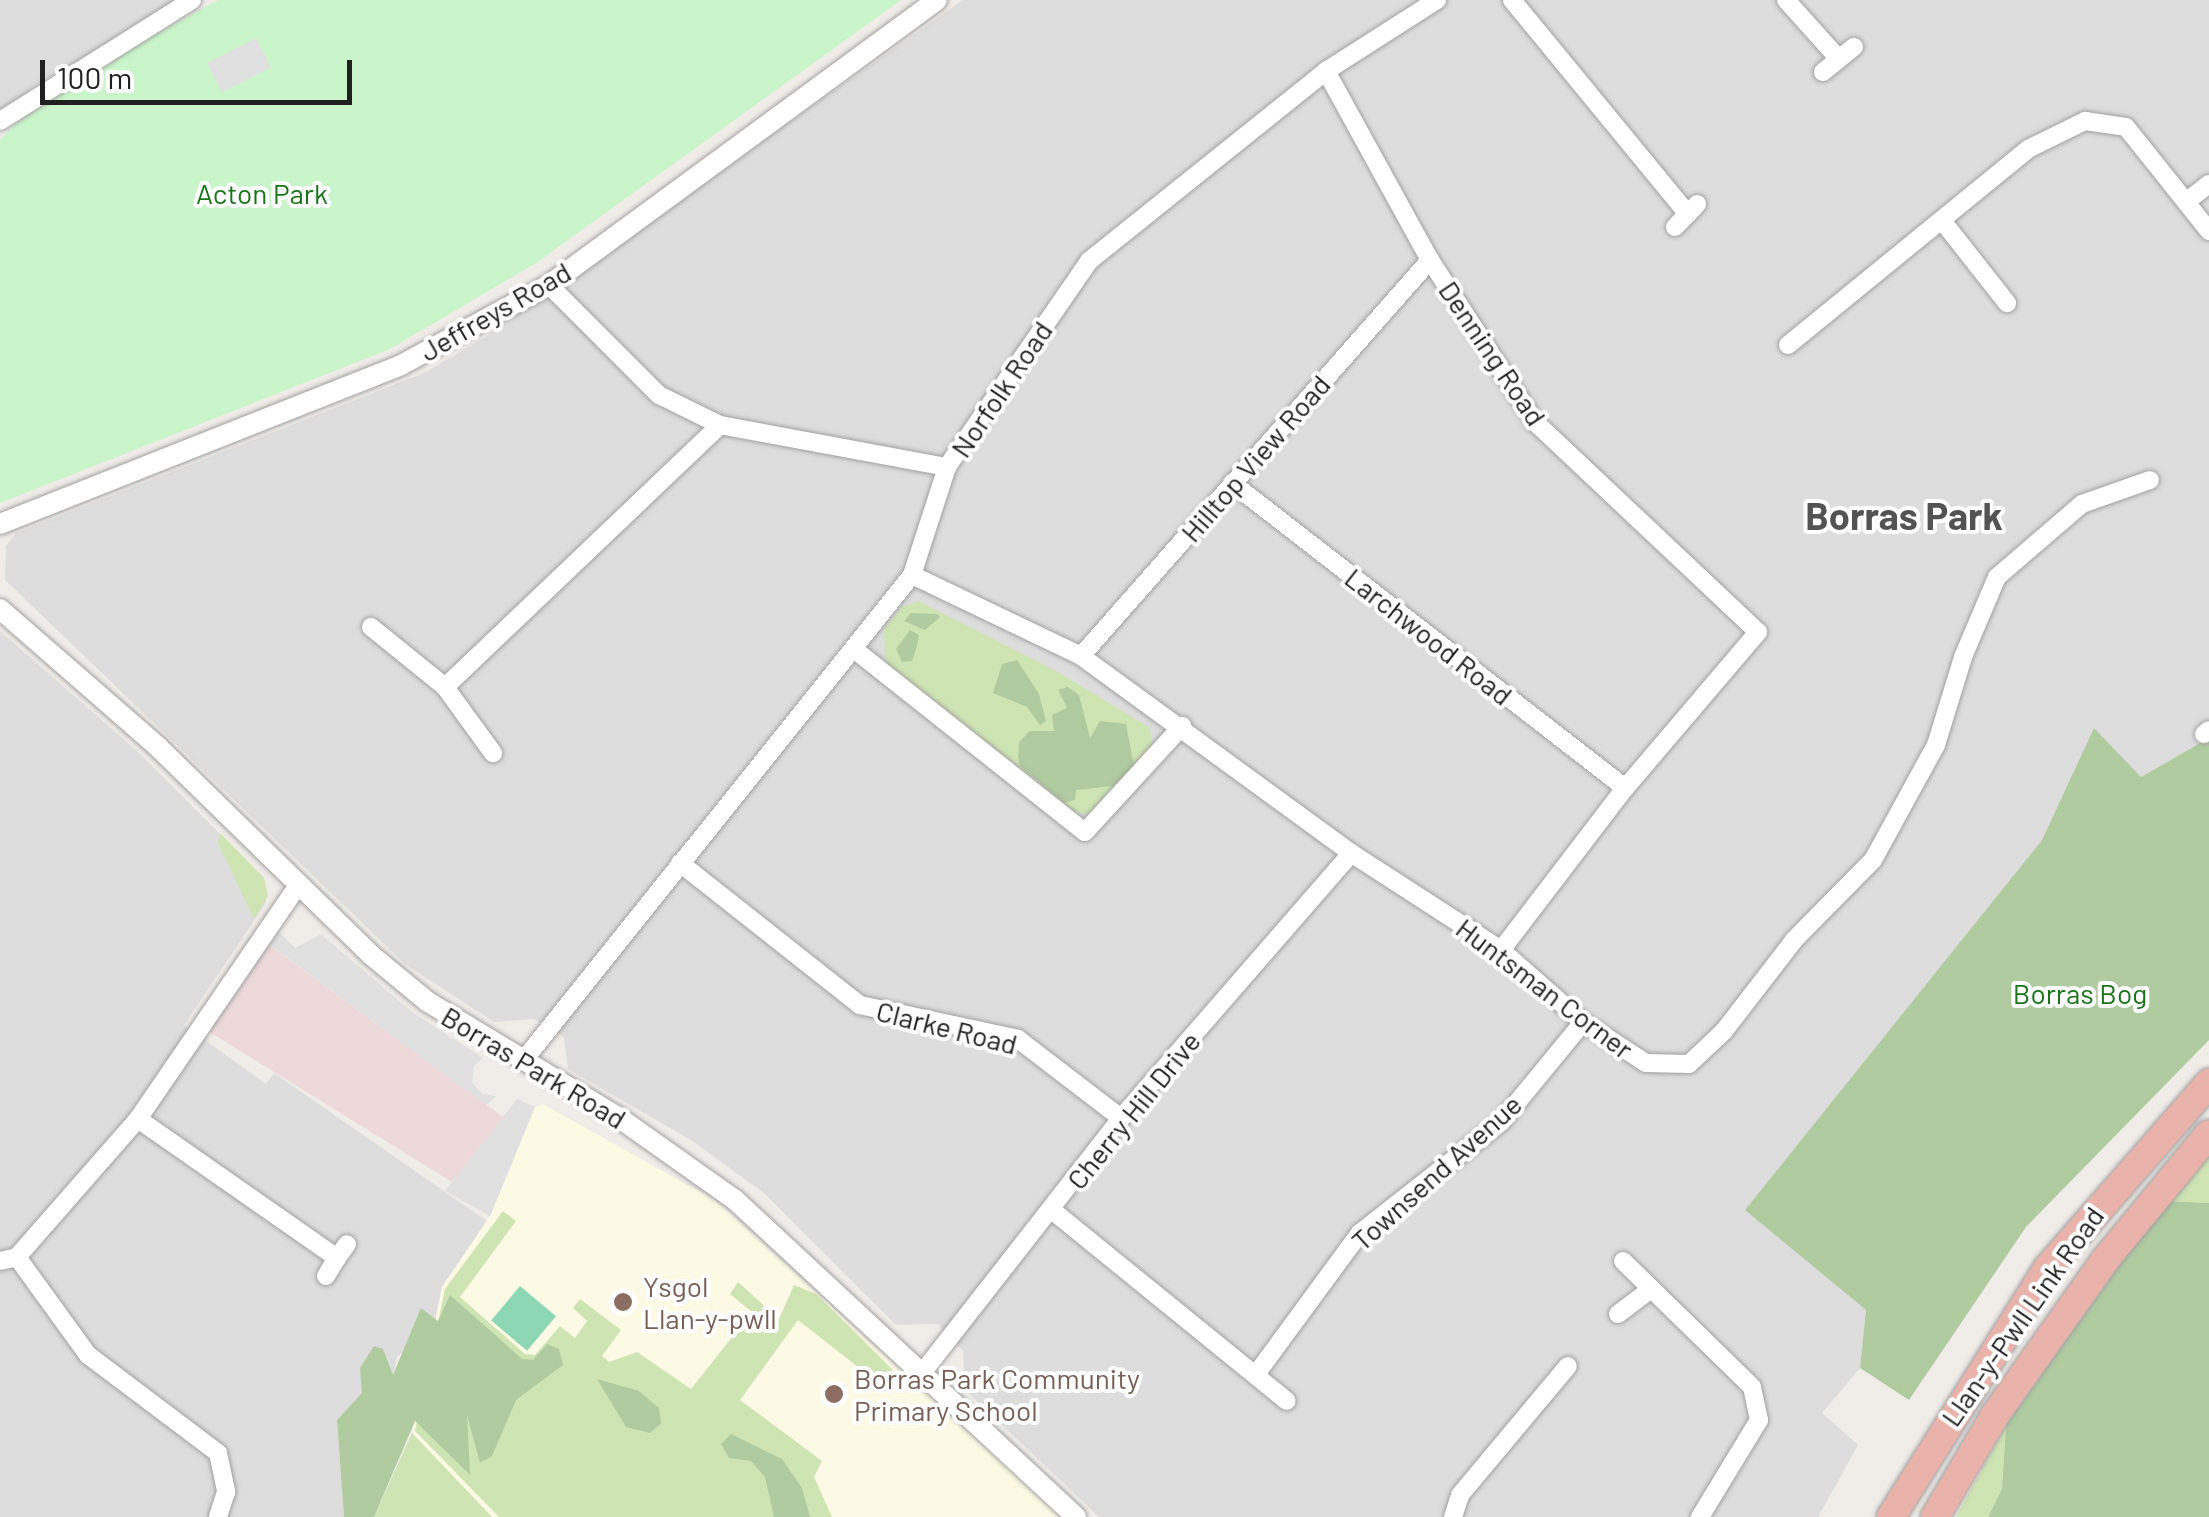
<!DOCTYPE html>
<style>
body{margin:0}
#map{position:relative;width:2209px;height:1517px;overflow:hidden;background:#f0ece8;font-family:Barlow,sans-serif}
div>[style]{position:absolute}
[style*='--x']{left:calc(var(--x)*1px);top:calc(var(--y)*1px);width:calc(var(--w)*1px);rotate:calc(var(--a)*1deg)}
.residential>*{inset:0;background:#dedddd}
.commercial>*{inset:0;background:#eed9da}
.education>*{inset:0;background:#fcfae4}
.grass>*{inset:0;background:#cfe4b3}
.forest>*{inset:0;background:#b0cba0}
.park>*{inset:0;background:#caf5ca}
.pitch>*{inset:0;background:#8ed7b5;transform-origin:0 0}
.parking>*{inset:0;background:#e0e0e0;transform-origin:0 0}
.roads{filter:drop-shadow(0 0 2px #a1a1a1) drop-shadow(0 0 2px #a1a1a1)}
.minor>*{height:18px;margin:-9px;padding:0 9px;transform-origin:9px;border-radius:9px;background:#fff}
.tertiary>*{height:20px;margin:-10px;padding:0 10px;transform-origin:10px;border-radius:10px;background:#fff}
.trunk>*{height:28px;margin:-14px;padding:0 14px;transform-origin:14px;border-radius:14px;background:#e9b2aa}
.dots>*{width:28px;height:28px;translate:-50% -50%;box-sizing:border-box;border:5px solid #fff;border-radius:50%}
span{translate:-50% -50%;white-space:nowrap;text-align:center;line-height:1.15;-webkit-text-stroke:8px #fff;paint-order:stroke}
.park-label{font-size:28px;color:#177518}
.street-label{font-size:28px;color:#202020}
.education-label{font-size:28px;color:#785e54}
.left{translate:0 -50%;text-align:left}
.district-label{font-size:38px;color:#535353;font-weight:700}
.scale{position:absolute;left:40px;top:60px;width:312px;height:45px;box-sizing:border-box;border:5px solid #202020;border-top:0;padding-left:12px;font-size:30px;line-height:35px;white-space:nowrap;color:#202020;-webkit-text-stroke:8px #fff;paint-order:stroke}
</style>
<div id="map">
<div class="residential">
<div style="clip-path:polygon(0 0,185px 0,31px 87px,0 120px)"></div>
<div style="clip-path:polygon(963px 0,2209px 0,2209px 738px,2141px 777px,2094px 729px,2042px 840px,1746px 1210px,1866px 1310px,1860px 1368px,1822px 1413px,1858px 1445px,1818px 1517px,1099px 1517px,965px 1390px,963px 1351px,938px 1324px,896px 1325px,765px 1194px,691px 1140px,568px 1069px,564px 1037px,534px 1019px,494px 1022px,405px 964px,5px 580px,6px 546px,16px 533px,424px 373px,485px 337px)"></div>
<div style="clip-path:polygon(0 631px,137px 751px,264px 878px,266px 903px,184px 1025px,266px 1084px,274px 1073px,487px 1221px,442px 1287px,438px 1322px,397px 1357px,393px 1378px,362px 1393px,337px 1420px,344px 1517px,0 1517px)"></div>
</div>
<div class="commercial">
<div style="clip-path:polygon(261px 939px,503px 1117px,452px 1182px,200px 1026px)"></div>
</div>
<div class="education">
<div style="clip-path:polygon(543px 1104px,716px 1201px,1062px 1517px,492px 1517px,412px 1433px,442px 1287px,490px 1216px,535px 1107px)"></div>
</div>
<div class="grass">
<div style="clip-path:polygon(918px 601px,1058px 672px,1150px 728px,1152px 748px,1096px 814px,1072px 813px,885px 663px,884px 629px,902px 607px)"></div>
<div style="clip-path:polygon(220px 833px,264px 878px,268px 896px,254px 919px,218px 843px)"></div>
<div style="clip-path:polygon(2209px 1148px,2209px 1203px,2165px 1201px)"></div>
<div style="clip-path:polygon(503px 1211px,516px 1221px,460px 1297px,525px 1354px,535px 1355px,560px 1326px,575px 1338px,587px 1321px,573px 1308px,580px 1299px,621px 1330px,602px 1356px,609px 1362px,637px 1352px,691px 1389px,752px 1312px,730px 1294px,738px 1282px,779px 1319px,794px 1285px,816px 1294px,892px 1369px,891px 1384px,886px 1389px,798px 1320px,740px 1400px,822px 1461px,814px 1477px,832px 1517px,499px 1517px,415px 1431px,445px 1289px)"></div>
<div style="clip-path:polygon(2006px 1425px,2002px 1489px,1988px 1517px,1956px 1517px)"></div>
<div style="clip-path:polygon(412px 1433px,492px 1517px,374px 1517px)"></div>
</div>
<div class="forest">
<div style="clip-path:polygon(911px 613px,937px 614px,940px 617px,925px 630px,904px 621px)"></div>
<div style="clip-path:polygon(910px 630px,919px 635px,917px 646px,912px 661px,902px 662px,896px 649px)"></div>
<div style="clip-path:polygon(1017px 660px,1039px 694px,1046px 721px,1040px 725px,1027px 707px,993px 693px,1002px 664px)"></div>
<div style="clip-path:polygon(1068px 687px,1079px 695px,1090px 738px,1100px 721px,1126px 724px,1134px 766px,1113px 786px,1076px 790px,1075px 800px,1064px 803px,1020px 766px,1018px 757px,1019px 742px,1030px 731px,1054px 731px,1052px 715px,1067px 708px,1058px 690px)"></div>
<div style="clip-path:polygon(2094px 728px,2141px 777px,2209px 738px,2209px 1040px,2026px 1227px,1909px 1400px,1860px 1368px,1866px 1310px,1745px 1210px,2042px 840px)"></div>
<div style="clip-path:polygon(2165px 1201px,2209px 1203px,2209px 1517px,1988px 1517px,2002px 1489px,2006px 1425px)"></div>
<div style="clip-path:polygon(450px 1295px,522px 1359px,533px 1360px,547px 1344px,559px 1349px,563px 1365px,516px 1400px,492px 1456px,480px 1463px,467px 1415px,470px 1475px,415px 1421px,374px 1517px,344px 1517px,337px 1420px,362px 1393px,360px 1368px,374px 1346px,383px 1349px,393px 1375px,421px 1308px,438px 1321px)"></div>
<div style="clip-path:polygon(597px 1379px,639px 1391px,659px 1408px,661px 1424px,650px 1433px,626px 1427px)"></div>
<div style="clip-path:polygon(731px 1434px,782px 1459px,802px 1488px,810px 1517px,774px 1517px,765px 1477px,751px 1461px,729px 1458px,721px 1444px)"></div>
</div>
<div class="park">
<div style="clip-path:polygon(218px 0,901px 0,536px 263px,390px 349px,0 503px,0 140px,41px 98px)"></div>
</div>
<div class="pitch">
<div style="left:520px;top:1286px;width:47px;height:45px;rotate:40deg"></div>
</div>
<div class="parking">
<div style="left:256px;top:38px;width:33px;height:55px;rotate:63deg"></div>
<div style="clip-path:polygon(279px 932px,295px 948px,321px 934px,412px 1012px,483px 1058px,474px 1066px,472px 1082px,482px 1094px,496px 1096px,486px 1105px,270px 945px)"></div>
<div style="clip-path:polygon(517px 1099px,535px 1107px,490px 1216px,445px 1191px)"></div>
</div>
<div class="roads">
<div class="minor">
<div style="--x:1512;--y:0;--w:277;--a:50.6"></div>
<div style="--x:1786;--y:0;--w:78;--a:48.1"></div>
<div style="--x:1326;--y:71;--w:216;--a:61.2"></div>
<div style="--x:1430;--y:260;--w:193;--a:57.1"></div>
<div style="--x:1535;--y:422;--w:306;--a:43.3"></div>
<div style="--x:1758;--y:632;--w:205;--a:130.4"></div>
<div style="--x:1625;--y:788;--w:204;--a:127.4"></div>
<div style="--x:1823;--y:72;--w:40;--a:-39"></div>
<div style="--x:0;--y:121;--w:227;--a:-32.2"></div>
<div style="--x:2187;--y:201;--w:28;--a:-38"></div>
<div style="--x:1944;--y:223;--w:102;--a:51.8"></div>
<div style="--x:1675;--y:227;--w:32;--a:-46"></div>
<div style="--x:549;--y:285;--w:156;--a:45"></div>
<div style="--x:659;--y:395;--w:68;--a:26.2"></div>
<div style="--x:720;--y:425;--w:231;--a:10.5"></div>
<div style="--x:1788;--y:345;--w:310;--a:-39.2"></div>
<div style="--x:2028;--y:149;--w:64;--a:-26.2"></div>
<div style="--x:2085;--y:121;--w:41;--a:8.3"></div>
<div style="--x:2126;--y:127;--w:133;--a:51.4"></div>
<div style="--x:1232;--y:483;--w:497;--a:37.8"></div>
<div style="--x:912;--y:575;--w:187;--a:25.6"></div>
<div style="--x:1081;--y:656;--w:334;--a:36.1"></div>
<div style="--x:1351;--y:853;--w:179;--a:32.9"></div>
<div style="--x:1501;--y:950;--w:109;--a:41.3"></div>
<div style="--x:1583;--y:1022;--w:75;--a:33.1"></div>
<div style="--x:1646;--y:1063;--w:43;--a:1.3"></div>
<div style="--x:1689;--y:1064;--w:48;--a:-43.3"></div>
<div style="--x:1724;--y:1031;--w:115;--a:-52.4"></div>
<div style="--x:1794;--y:940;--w:112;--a:-45.4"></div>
<div style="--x:1873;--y:860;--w:131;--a:-61.3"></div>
<div style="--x:1936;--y:745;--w:92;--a:-72.9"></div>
<div style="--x:1963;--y:657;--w:87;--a:-67"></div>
<div style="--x:1997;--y:577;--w:112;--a:-40.7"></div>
<div style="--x:2082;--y:504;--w:72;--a:-19.4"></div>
<div style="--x:371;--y:627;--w:95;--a:39"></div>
<div style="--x:445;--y:687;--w:82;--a:54"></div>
<div style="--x:855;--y:650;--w:293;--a:38.4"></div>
<div style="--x:1085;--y:832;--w:144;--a:-47.5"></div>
<div style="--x:1081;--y:656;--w:528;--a:-48.61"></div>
<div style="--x:445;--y:687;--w:380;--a:-43.6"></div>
<div style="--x:2204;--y:734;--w:6;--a:-39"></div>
<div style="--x:680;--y:863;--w:229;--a:38.3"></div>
<div style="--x:860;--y:1005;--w:162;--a:12.1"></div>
<div style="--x:1018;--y:1039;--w:130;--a:37.5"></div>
<div style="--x:523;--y:1061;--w:623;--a:-51.33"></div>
<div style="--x:912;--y:575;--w:114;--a:-72"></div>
<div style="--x:947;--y:467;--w:250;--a:-55.4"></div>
<div style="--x:1089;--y:261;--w:304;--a:-38.7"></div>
<div style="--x:1326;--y:71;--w:132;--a:-32.6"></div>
<div style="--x:138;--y:1119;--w:243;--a:34.9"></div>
<div style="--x:337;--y:1258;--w:17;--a:-54"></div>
<div style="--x:1053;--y:1211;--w:301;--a:39.1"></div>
<div style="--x:17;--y:1257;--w:121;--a:54.1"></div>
<div style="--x:88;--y:1355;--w:163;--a:37"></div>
<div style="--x:218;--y:1453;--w:40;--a:78"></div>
<div style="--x:226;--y:1492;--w:26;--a:108"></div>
<div style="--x:0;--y:1261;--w:17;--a:-13"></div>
<div style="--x:17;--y:1257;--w:184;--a:-48.8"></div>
<div style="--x:138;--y:1119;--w:280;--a:-55.6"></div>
<div style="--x:1623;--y:1261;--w:180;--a:44.3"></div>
<div style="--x:1752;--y:1387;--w:34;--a:78"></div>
<div style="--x:1759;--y:1420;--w:114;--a:121.3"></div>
<div style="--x:326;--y:1276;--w:21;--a:-59"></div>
<div style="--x:1618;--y:1314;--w:38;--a:-37"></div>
<div style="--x:922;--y:1373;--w:323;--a:-52"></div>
<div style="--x:1121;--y:1118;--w:351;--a:-49"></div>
<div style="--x:1257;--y:1373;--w:174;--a:-53.7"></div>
<div style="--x:1360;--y:1233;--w:179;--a:-38.2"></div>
<div style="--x:1501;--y:1122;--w:129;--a:-50.6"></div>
<div style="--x:1453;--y:1517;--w:23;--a:-72"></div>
<div style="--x:1460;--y:1495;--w:168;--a:-50.1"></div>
</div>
<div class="tertiary">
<div style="--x:0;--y:524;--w:431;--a:-21.6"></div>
<div style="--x:401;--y:365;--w:168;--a:-28.4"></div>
<div style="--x:549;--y:285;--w:481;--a:-36.3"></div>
<div style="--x:0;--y:609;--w:210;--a:41.1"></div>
<div style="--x:158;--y:747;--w:298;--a:44.3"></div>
<div style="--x:371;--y:955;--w:74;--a:39.5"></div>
<div style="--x:428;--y:1002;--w:222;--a:31.2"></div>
<div style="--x:618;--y:1117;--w:142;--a:35.3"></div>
<div style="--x:734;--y:1199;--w:467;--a:42.9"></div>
</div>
<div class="trunk">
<div style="--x:1891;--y:1517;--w:293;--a:-57.8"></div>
<div style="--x:2047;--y:1269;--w:247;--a:-48.9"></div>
<div style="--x:1935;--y:1517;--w:118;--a:-59.5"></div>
<div style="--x:1995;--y:1415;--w:190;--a:-54.6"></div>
<div style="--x:2105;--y:1260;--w:163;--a:-50.5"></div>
</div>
</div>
<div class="dots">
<div style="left:623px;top:1302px;background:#8d6e63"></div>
<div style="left:834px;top:1394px;background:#8d6e63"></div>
</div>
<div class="park-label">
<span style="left:262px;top:193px">Acton Park</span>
<span style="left:2080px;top:993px">Borras Bog</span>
</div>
<div class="street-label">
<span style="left:495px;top:311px;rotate:-30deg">Jeffreys Road</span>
<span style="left:1493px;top:353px;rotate:56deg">Denning Road</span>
<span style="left:1001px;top:389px;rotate:-56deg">Norfolk Road</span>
<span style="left:1255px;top:458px;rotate:-49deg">Hilltop View Road</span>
<span style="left:1429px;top:636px;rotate:38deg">Larchwood Road</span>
<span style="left:1545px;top:988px;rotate:37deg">Huntsman Corner</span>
<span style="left:947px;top:1027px;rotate:14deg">Clarke Road</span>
<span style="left:534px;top:1067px;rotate:31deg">Borras Park Road</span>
<span style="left:1133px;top:1110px;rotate:-51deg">Cherry Hill Drive</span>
<span style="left:1436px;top:1172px;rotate:-42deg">Townsend Avenue</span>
<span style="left:2022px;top:1316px;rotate:-55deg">Llan-y-Pwll Link Road</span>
</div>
<div class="education-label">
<span class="left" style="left:643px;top:1302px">Ysgol<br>Llan-y-pwll</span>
<span class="left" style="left:854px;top:1394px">Borras Park Community<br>Primary School</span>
</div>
<div class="district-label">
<span style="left:1904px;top:516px">Borras Park</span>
</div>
<div class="scale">100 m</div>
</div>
